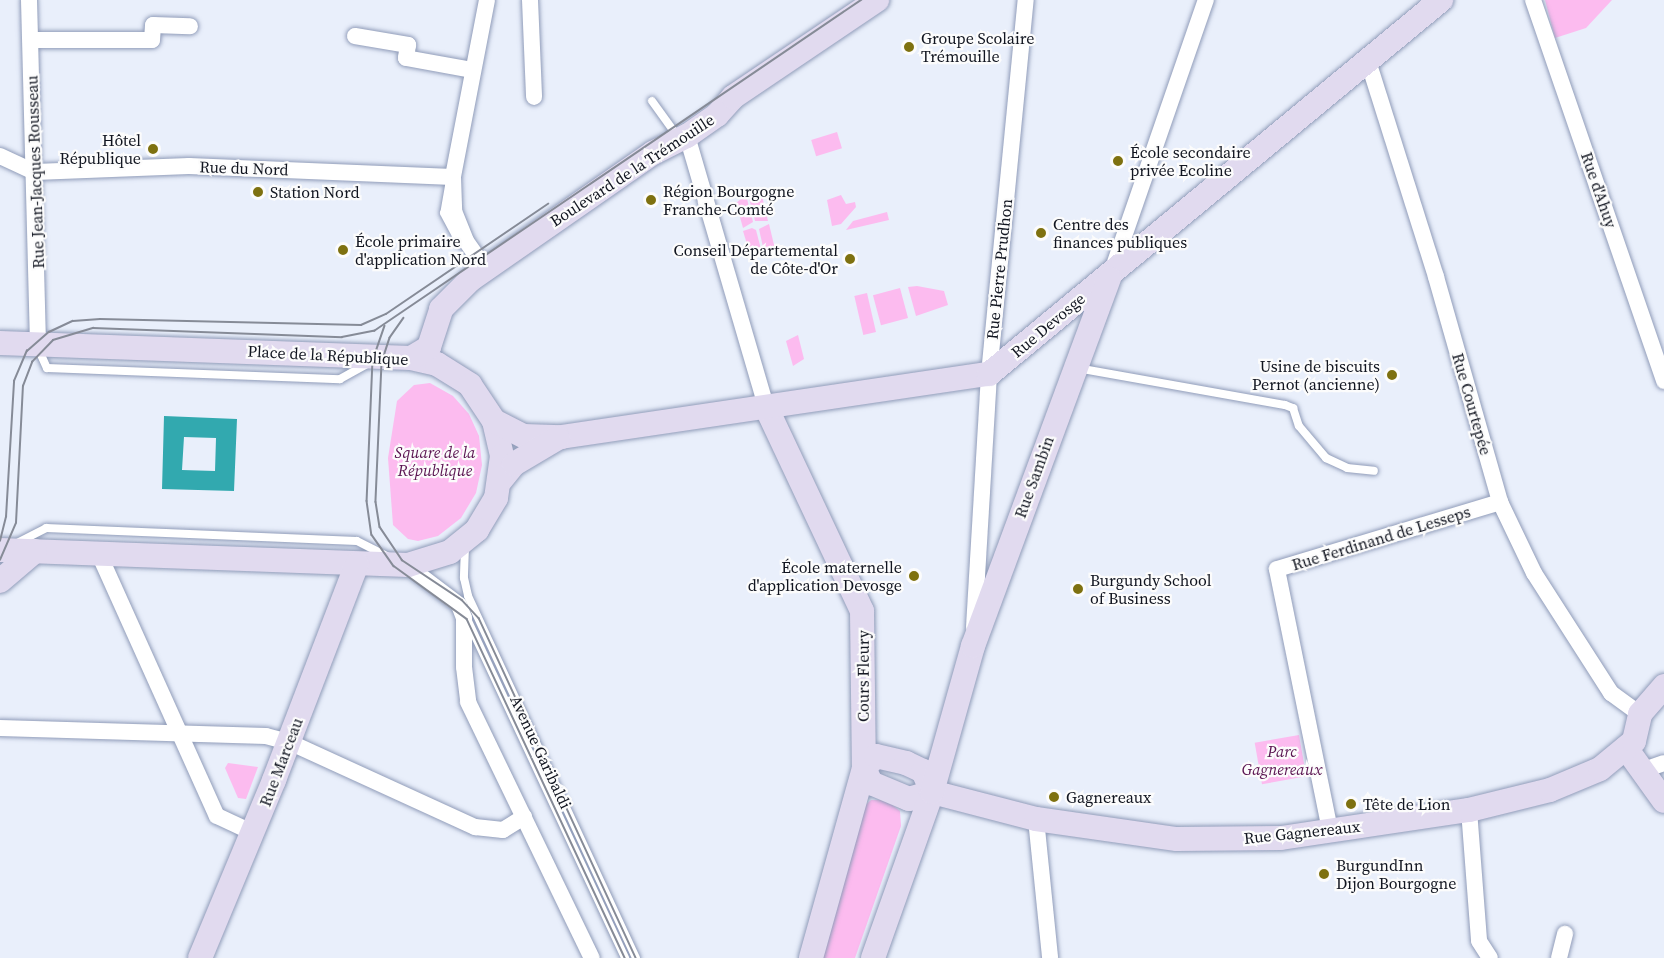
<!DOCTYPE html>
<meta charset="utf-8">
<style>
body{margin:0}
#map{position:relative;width:1664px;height:958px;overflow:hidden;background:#e9effb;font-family:"Source Serif 4",serif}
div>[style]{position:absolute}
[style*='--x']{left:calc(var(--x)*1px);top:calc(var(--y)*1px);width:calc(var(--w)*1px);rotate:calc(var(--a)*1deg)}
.green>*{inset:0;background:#fcbbef;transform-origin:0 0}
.water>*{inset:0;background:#32a9af}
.roads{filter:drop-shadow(0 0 2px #909cb9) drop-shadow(0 0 2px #909cb9)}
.lane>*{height:8px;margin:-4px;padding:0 4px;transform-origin:4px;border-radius:4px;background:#fff}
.street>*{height:16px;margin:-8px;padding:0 8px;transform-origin:8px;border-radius:8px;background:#fff}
.secondary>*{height:24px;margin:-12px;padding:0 12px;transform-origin:12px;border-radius:12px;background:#e1daef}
.tram>*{height:1.5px;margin:-0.75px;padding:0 0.75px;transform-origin:0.75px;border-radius:0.75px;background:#868b97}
.dots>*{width:16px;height:16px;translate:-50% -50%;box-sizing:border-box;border:3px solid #fcfcfc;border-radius:50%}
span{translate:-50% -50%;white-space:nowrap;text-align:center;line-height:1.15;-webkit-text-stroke:4.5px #fcfcfc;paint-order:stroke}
.poi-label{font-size:16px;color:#111520}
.left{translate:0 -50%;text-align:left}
.right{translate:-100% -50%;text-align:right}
.street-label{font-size:16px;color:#111520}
.park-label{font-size:16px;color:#5a1451;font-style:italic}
</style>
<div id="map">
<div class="green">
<div style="clip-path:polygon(1545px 0,1612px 0,1586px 28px,1555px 38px)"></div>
<div style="left:837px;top:132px;width:17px;height:27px;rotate:73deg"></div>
<div style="clip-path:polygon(755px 193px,762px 196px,768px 221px,755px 221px,748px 194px)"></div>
<div style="clip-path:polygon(746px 195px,753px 222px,743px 228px,736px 203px)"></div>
<div style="clip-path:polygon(841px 195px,846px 204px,855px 202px,856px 207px,841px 224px,832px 226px,827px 200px)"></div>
<div style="clip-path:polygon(887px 212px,889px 220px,846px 230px,853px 221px)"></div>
<div style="clip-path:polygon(769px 224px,775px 249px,765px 256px,759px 229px)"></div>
<div style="clip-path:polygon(752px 228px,756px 230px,763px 257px,750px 254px,743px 231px)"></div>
<div style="clip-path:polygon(917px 286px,944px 291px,948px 305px,916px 316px,908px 287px)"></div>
<div style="left:900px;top:288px;width:31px;height:28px;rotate:75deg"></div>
<div style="left:867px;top:293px;width:40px;height:13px;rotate:77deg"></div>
<div style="clip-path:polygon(798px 335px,804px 359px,793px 366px,786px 341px)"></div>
<div style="clip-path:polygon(430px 383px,453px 396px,469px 414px,479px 436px,482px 465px,476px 493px,461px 518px,438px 536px,418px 541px,408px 539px,393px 525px,388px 458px,397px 401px,414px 385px)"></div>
<div style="left:1299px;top:735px;width:42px;height:45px;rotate:80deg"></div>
<div style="clip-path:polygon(228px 763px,258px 767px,246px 799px,238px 798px,225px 768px)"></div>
<div style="clip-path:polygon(871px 800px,886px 800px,900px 811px,901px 826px,855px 958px,817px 958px,860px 810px)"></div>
</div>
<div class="water">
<div style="clip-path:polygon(evenodd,164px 416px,237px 419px,234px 491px,162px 489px,164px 416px,184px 437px,216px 438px,215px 471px,182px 470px,184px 437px)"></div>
</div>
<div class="roads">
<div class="lane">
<div style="--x:652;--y:101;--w:44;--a:54.2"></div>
<div style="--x:449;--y:186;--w:27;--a:100"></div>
<div style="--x:444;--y:213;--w:34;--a:62"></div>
<div style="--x:38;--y:348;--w:22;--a:66"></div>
<div style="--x:47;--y:368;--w:293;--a:2.2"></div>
<div style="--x:340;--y:379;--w:31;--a:-29"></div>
<div style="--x:1077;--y:368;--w:211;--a:10.1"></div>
<div style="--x:1285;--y:405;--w:9;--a:21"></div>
<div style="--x:1293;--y:408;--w:19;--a:72"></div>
<div style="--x:1299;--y:426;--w:42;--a:49.8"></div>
<div style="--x:1326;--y:458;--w:23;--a:25"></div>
<div style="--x:1347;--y:468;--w:27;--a:6"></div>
<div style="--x:17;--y:543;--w:33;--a:-27"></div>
<div style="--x:46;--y:528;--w:311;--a:2.4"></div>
<div style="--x:357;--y:541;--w:34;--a:27"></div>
<div style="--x:465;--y:546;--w:32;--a:92"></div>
<div style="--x:464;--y:578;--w:18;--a:77"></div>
<div style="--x:468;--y:596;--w:399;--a:65.1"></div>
<div style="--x:468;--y:621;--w:372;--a:65"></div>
</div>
<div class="street">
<div style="--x:29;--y:0;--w:344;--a:88.5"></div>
<div style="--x:487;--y:0;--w:180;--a:100.9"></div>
<div style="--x:453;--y:177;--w:34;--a:88"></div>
<div style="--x:454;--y:211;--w:32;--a:68"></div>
<div style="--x:466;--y:241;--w:24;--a:55"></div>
<div style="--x:480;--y:261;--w:15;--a:4"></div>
<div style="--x:530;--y:0;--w:97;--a:87.6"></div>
<div style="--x:1533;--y:0;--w:403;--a:71"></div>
<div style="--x:355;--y:36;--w:54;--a:9.6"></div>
<div style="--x:408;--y:45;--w:13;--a:99"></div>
<div style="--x:406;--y:58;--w:68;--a:10.2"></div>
<div style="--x:31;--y:40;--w:121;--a:0"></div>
<div style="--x:152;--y:40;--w:15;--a:-86"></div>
<div style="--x:153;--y:25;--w:37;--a:2"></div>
<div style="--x:1368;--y:61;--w:226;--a:72.5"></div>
<div style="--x:1436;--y:277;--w:234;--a:74.1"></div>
<div style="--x:1500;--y:502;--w:79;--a:64.4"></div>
<div style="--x:1534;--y:573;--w:143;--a:57.3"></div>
<div style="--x:1611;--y:693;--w:36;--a:36"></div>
<div style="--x:687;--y:136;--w:284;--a:73.7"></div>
<div style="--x:0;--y:156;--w:38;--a:25"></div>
<div style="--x:35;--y:172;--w:154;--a:-2.2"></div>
<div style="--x:189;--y:166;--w:264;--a:2.4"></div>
<div style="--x:1112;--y:271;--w:287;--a:-70.9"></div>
<div style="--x:99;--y:554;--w:287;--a:65.8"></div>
<div style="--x:217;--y:816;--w:40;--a:25"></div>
<div style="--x:406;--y:565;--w:66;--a:37"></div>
<div style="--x:459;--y:605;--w:14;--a:69"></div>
<div style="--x:464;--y:618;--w:49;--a:90"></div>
<div style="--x:464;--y:667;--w:35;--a:83"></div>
<div style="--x:468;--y:702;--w:284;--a:64.2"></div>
<div style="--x:974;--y:627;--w:253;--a:-86.6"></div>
<div style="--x:989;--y:374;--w:376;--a:-84.4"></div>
<div style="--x:0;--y:728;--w:266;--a:1.7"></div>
<div style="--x:266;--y:736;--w:24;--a:15"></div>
<div style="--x:289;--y:742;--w:205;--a:24.6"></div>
<div style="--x:475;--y:827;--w:28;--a:6"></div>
<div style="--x:503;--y:830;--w:25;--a:-32"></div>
<div style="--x:1641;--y:771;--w:24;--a:-19"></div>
<div style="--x:1469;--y:810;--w:131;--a:85.6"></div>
<div style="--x:1479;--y:941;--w:20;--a:57"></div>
<div style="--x:1036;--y:819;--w:140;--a:84.2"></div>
<div style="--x:1330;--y:830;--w:266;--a:-101.5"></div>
<div style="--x:1277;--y:569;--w:233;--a:-16.7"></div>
<div style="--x:1559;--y:958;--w:25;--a:-76"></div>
</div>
<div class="secondary">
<div style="--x:0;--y:343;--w:411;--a:2.1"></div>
<div style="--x:411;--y:358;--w:27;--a:13"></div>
<div style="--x:437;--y:364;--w:39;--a:32"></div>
<div style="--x:470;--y:385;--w:43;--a:56.3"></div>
<div style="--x:494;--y:421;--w:36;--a:77"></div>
<div style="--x:502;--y:456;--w:42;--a:98.1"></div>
<div style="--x:496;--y:498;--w:37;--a:121"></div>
<div style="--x:477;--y:530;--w:35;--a:141"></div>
<div style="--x:450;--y:552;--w:44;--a:162.8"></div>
<div style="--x:408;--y:565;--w:408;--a:-177.9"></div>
<div style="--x:411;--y:358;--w:21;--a:-31"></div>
<div style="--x:429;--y:347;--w:40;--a:-72"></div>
<div style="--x:441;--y:309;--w:41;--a:-45"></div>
<div style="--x:470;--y:280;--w:223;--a:-34.8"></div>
<div style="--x:653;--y:153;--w:38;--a:-27"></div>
<div style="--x:687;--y:136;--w:37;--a:-35"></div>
<div style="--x:717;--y:115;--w:24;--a:-48"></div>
<div style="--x:733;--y:97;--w:174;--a:-34"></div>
<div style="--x:767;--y:409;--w:223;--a:64.8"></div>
<div style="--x:862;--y:611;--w:157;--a:89.3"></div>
<div style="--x:864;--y:768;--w:197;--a:105.6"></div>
<div style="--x:494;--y:421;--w:34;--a:27"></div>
<div style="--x:524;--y:436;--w:37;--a:2"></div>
<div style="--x:561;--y:437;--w:433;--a:-8.4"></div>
<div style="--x:989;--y:374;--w:587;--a:-39.61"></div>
<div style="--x:501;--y:480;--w:21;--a:-51"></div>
<div style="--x:514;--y:464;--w:51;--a:-30.6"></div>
<div style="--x:0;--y:581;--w:46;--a:-40.6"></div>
<div style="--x:1626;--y:748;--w:65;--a:54.4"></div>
<div style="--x:864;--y:768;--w:17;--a:65"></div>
<div style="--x:871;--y:783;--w:41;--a:22.8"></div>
<div style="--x:909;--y:799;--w:24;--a:-17"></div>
<div style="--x:932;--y:792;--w:107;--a:14.6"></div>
<div style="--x:1036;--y:819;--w:142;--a:8.1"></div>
<div style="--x:1177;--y:839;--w:104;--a:-0.6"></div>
<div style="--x:1281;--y:838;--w:190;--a:-8.5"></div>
<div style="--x:1469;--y:810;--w:83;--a:-13.9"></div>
<div style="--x:1550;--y:790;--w:54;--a:-22.8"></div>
<div style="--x:1600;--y:769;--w:44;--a:-39.5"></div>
<div style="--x:1634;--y:741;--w:28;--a:-77"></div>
<div style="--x:1640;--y:714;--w:37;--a:-49"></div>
<div style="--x:864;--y:768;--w:17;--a:-45"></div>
<div style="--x:876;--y:756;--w:31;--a:13"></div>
<div style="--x:906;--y:763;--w:19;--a:25"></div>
<div style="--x:923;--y:771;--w:23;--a:67"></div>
<div style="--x:200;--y:958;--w:193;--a:-67.4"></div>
<div style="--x:274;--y:780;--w:231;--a:-69"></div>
<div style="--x:873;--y:958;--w:176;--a:-70.4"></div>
<div style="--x:932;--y:792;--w:152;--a:-74.3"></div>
<div style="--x:973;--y:646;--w:392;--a:-69.7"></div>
</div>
</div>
<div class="tram">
<div style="--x:404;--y:318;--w:24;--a:125"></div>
<div style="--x:390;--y:338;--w:26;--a:108"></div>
<div style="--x:382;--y:363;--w:139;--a:92.5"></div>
<div style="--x:376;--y:502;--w:25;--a:81"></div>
<div style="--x:380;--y:527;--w:40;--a:56"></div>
<div style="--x:402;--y:560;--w:72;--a:33.7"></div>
<div style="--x:462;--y:600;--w:25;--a:47"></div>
<div style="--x:479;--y:618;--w:374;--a:65.2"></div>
<div style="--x:385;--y:326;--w:36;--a:109"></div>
<div style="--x:373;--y:360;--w:141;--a:92.4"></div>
<div style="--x:367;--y:501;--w:34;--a:82"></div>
<div style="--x:372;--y:535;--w:38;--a:55"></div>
<div style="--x:394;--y:566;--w:90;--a:36"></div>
<div style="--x:467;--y:619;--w:374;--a:65"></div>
<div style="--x:0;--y:541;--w:25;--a:-76"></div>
<div style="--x:6;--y:517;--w:136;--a:-86.6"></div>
<div style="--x:14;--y:381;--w:33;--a:-67"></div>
<div style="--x:27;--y:351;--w:29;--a:-41"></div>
<div style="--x:49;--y:332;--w:26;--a:-25"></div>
<div style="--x:73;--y:321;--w:27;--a:-4"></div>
<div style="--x:100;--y:319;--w:261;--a:1.3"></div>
<div style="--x:361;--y:325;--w:27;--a:-24"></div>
<div style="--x:386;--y:314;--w:196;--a:-34.2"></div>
<div style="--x:0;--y:560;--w:40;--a:-66.6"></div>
<div style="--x:16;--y:523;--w:137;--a:-87.1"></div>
<div style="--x:23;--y:386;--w:26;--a:-69"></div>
<div style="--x:32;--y:362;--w:30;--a:-46"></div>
<div style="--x:53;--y:340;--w:42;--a:-16.7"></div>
<div style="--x:93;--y:328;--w:249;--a:2.1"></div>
<div style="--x:342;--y:337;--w:33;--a:-11"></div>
<div style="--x:374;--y:331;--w:589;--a:-34.2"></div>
</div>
<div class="dots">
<div style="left:909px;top:47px;background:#7e7110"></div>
<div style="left:153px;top:149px;background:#7e7110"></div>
<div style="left:1118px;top:161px;background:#7e7110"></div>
<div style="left:258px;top:192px;background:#7e7110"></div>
<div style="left:651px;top:200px;background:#7e7110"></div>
<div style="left:1041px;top:233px;background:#7e7110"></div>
<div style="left:343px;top:250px;background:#7e7110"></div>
<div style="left:850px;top:259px;background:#7e7110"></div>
<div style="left:1392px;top:375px;background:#7e7110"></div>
<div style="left:914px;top:576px;background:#7e7110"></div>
<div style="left:1078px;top:589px;background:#7e7110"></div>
<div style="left:1054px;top:797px;background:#7e7110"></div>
<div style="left:1351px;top:804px;background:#7e7110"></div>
<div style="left:1324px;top:874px;background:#7e7110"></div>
</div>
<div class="poi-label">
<span class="left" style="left:921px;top:47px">Groupe Scolaire<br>Trémouille</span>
<span class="right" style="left:141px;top:149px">Hôtel<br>République</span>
<span class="left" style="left:1130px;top:161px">École secondaire<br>privée Ecoline</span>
<span class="left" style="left:663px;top:200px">Région Bourgogne<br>Franche-Comté</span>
<span class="left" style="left:270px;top:192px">Station Nord</span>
<span class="left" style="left:1053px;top:233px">Centre des<br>finances publiques</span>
<span class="left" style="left:355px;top:250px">École primaire<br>d'application Nord</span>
<span class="right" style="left:838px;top:259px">Conseil Départemental<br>de Côte-d'Or</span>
<span class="right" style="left:1380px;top:375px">Usine de biscuits<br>Pernot (ancienne)</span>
<span class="right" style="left:902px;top:576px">École maternelle<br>d'application Devosge</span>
<span class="left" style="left:1090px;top:589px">Burgundy School<br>of Business</span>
<span class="left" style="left:1066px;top:797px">Gagnereaux</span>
<span class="left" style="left:1363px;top:804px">Tête de Lion</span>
<span class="left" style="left:1336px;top:874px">BurgundInn<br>Dijon Bourgogne</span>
</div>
<div class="street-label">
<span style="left:244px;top:168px;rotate:2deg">Rue du Nord</span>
<span style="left:632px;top:170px;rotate:-33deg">Boulevard de la Trémouille</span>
<span style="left:35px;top:172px;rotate:-92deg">Rue Jean-Jacques Rousseau</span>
<span style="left:1599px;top:190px;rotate:71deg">Rue d'Ahuy</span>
<span style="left:999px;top:269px;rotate:-84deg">Rue Pierre Prudhon</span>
<span style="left:1048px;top:325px;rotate:-40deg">Rue Devosge</span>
<span style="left:328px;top:355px;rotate:3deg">Place de la République</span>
<span style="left:1472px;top:404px;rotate:74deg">Rue Courtepée</span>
<span style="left:1034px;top:477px;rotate:-70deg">Rue Sambin</span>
<span style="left:1381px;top:538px;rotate:-17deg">Rue Ferdinand de Lesseps</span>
<span style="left:863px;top:676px;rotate:-90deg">Cours Fleury</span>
<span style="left:541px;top:752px;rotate:65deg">Avenue Garibaldi</span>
<span style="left:281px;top:762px;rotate:-69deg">Rue Marceau</span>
<span style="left:1302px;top:832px;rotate:-6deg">Rue Gagnereaux</span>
</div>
<div class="park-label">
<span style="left:435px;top:461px">Square de la<br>République</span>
<span style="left:1282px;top:760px">Parc<br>Gagnereaux</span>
</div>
</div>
